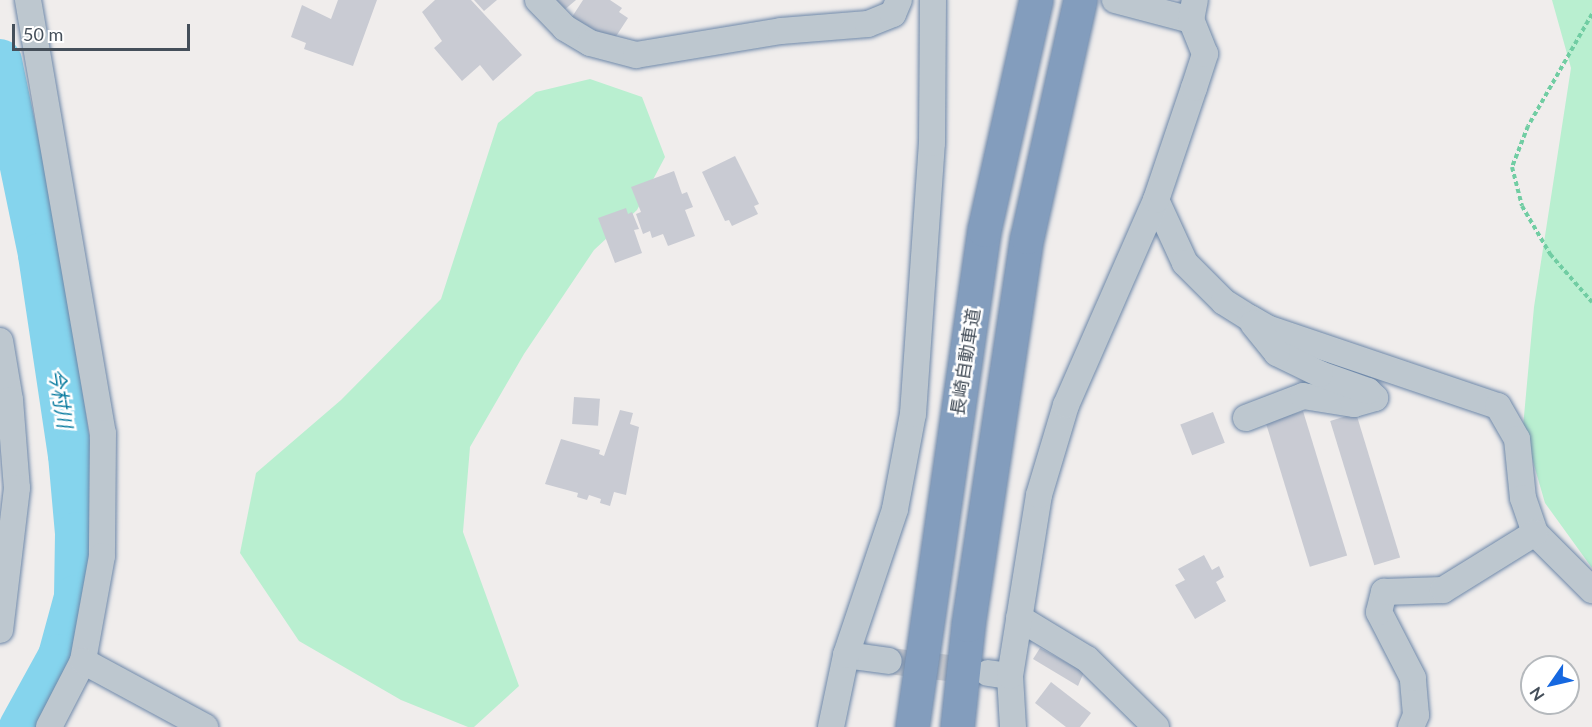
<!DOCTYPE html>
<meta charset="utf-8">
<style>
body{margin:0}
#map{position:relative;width:1592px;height:727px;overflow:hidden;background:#f0edec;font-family:Lato,"Noto Sans JP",sans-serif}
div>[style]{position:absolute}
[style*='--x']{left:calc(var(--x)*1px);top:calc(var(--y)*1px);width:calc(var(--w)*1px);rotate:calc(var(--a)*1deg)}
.green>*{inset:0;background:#b9efd0}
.river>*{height:44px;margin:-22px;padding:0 22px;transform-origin:22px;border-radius:22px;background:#85d4ed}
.building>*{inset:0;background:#c9cbd3;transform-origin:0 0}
.minor-tunnel>*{height:26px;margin-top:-13px;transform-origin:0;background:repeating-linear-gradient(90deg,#cecdcf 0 26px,transparent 0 39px)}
.path>*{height:4px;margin-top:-2px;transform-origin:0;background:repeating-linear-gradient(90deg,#71cda3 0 4.5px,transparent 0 7.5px)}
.roads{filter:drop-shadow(0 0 2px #6e88a9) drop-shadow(0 0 2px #6e88a9)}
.minor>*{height:26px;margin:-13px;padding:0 13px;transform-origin:13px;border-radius:13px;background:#bdc7cf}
.highway>*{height:33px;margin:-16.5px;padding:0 16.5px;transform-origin:16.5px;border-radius:16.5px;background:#839dbd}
span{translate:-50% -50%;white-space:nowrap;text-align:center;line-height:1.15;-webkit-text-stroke:5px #fff;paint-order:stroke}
.street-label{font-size:18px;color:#454f5a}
.water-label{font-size:20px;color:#0a7ca0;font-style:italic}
.north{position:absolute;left:1520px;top:655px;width:60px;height:60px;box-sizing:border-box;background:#fff;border:2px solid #b5b9bd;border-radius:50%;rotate:236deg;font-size:16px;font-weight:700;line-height:24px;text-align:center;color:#454f5a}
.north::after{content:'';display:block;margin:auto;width:21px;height:27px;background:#1668e0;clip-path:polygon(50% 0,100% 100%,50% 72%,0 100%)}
.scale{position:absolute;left:12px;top:24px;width:178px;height:27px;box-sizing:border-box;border:3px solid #454f5a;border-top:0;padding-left:8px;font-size:18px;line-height:21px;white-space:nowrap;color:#454f5a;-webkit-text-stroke:4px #fff;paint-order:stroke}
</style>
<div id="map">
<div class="green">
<div style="clip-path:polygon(1552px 0,1592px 0,1592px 568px,1545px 503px,1523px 427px,1534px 307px,1571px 68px)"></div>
<div style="clip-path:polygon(590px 79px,642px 97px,665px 157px,637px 210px,594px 250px,524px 354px,470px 447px,463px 532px,519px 686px,474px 727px,468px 727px,401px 700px,299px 641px,240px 553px,256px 473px,341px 400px,441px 299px,498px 123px,536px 92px)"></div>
</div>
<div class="river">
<div style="--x:0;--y:61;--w:198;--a:78.3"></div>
<div style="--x:40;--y:255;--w:202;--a:81.5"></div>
<div style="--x:70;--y:455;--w:79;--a:84.9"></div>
<div style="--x:77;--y:534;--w:63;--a:90.9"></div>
<div style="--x:76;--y:597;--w:61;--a:105.2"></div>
<div style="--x:60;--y:656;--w:81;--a:118.8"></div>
</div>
<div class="building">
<div style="clip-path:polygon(338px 0,377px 0,353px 66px,304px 49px,306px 43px,291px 37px,302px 5px,331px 19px)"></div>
<div style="clip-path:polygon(435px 0,471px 0,522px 55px,493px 81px,480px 65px,462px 81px,434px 48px,442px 41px,422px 12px)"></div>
<div style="clip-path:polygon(474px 0,497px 0,484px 11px)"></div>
<div style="clip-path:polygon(554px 0,576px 0,563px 11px)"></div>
<div style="clip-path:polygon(583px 0,610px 0,622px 8px,619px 12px,628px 18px,613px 41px,572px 17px)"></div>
<div style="clip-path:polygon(735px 156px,759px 204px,754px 206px,758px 214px,732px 226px,729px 220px,725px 221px,702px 172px)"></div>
<div style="clip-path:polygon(674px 171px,682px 194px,687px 192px,693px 207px,685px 210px,695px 236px,668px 246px,663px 234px,652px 238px,650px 231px,643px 234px,636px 214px,641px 212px,631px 187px)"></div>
<div style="clip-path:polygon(626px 208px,628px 214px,632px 212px,639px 229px,634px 230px,642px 253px,615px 263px,598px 218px)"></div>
<div style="left:574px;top:397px;width:26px;height:27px;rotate:4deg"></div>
<div style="clip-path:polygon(620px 410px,633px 413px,630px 424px,639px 427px,626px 495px,614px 492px,610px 506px,600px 503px,601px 499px,589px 495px,587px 500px,577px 497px,578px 493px,545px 484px,561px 439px,600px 450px,599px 454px,604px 456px)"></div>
<div style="left:1303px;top:411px;width:151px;height:39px;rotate:73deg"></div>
<div style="left:1213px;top:412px;width:33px;height:35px;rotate:69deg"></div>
<div style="left:1356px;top:413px;width:151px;height:27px;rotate:73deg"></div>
<div style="clip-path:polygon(1204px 555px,1212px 570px,1219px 566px,1224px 577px,1216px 582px,1226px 601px,1195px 619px,1175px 585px,1185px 580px,1178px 569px)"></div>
<div style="clip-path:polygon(1040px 648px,1084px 672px,1078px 686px,1033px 659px)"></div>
<div style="clip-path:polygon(1051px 682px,1091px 713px,1080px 727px,1066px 727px,1035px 703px)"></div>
</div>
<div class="minor-tunnel">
<div style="--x:889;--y:661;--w:94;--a:6.7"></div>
</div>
<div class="path">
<div style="--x:1592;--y:14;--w:129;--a:119.7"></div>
<div style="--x:1528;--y:126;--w:44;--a:111.3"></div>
<div style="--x:1512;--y:167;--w:40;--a:75.6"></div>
<div style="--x:1522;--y:206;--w:56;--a:59.7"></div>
<div style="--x:1550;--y:254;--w:64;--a:48.8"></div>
</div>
<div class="roads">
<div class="minor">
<div style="--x:28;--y:0;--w:439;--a:80.2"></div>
<div style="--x:103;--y:433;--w:123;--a:90.5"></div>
<div style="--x:102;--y:556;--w:107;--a:100.3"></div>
<div style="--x:83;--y:661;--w:74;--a:117.3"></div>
<div style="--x:538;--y:0;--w:39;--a:46"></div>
<div style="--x:565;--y:28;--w:29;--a:31"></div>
<div style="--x:590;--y:43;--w:48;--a:14.6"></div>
<div style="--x:636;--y:55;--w:147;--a:-9.4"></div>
<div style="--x:781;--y:31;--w:87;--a:-4.6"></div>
<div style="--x:868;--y:24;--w:27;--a:-22"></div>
<div style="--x:893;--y:14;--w:15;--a:-67"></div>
<div style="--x:1115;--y:0;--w:79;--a:14.7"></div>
<div style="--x:1156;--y:200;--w:69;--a:65.3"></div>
<div style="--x:1185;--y:263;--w:55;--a:45"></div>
<div style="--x:1224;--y:302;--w:31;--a:32"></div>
<div style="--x:1250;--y:318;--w:20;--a:30"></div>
<div style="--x:1267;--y:328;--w:244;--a:18.7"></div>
<div style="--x:1498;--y:406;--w:38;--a:60"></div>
<div style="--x:1517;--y:439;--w:59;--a:84.2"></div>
<div style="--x:1523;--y:498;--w:37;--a:71"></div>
<div style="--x:1535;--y:533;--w:81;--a:45"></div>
<div style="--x:0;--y:341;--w:60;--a:80.4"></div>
<div style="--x:10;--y:400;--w:88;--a:85.5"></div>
<div style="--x:17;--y:488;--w:143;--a:96.8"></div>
<div style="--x:1246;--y:418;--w:61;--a:-21.1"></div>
<div style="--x:1303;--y:396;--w:52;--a:8.9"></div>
<div style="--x:1354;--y:404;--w:22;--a:-16"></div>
<div style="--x:1375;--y:398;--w:10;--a:-135"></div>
<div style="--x:1368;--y:391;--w:51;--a:-160.5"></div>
<div style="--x:1320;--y:374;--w:48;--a:-154"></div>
<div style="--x:1277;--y:353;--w:38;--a:-129"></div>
<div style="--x:1019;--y:618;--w:79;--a:31.1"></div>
<div style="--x:1087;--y:659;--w:97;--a:44.6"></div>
<div style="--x:846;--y:655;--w:43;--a:7.9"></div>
<div style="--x:83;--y:661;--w:139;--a:28.4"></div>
<div style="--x:988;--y:673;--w:22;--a:8"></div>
<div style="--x:831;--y:727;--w:74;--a:-78.2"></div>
<div style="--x:846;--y:655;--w:154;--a:-71.4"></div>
<div style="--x:895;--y:509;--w:97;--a:-79.3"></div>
<div style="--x:913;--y:414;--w:272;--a:-86"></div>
<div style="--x:932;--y:143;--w:143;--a:-89.6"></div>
<div style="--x:1013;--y:727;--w:51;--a:-93.4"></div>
<div style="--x:1010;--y:676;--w:183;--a:-80.9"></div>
<div style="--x:1039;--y:495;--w:94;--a:-73.3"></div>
<div style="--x:1066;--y:405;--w:224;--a:-66.3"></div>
<div style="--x:1156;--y:200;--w:118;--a:-71.3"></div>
<div style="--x:1194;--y:88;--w:36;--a:-72"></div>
<div style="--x:1205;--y:54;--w:37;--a:-112"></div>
<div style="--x:1191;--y:20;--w:20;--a:-79"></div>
<div style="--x:1411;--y:727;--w:13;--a:-67"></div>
<div style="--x:1416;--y:715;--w:37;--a:-95"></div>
<div style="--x:1413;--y:678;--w:74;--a:-117.3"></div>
<div style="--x:1379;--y:612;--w:21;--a:-76"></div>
<div style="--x:1384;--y:592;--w:59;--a:-1.9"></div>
<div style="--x:1443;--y:590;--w:108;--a:-31.8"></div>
</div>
<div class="highway">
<div style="--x:912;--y:727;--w:502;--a:-81.76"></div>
<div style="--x:984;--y:230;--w:236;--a:-77.3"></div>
<div style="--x:957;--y:727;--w:103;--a:-83.8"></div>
<div style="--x:968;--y:625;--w:392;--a:-81.4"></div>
<div style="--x:1027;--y:237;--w:243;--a:-77.4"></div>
</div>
</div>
<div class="street-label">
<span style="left:965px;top:362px;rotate:-81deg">長崎自動車道</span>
</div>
<div class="water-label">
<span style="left:61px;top:398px;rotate:81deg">今村川</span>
</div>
<div class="north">N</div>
<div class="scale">50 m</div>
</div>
